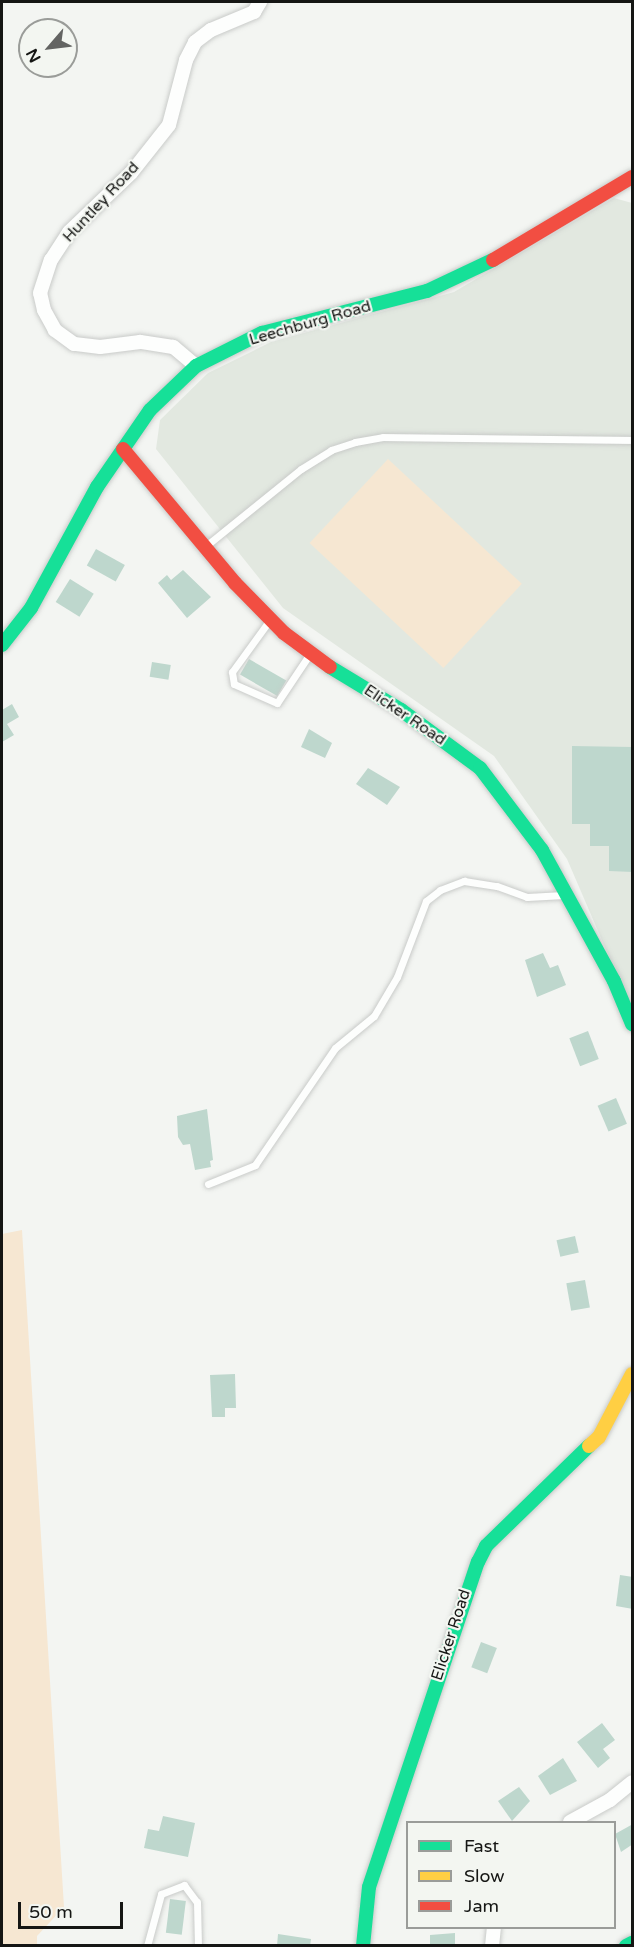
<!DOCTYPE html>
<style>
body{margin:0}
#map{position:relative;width:634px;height:1947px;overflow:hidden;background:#f3f5f2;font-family:"Varela Round",sans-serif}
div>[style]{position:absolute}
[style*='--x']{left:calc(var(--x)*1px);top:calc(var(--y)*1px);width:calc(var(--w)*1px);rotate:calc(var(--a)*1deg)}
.built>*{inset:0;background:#e2e8e0}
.green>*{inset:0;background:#f6e7d2;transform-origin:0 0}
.building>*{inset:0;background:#bed7cd;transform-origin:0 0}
.roads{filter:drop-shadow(0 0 2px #c9cbc9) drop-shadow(0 0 2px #c9cbc9)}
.lane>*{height:7px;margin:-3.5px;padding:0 3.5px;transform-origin:3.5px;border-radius:3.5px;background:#fdfefd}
.street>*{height:14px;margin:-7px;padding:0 7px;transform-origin:7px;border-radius:7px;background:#fdfefd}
.fast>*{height:14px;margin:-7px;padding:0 7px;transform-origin:7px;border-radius:7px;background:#16e098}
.slow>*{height:14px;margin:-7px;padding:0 7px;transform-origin:7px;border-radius:7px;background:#ffcf43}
.jam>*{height:14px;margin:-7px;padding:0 7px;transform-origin:7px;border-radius:7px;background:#f24e42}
span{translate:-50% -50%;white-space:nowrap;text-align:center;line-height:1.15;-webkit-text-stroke:4.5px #f3f6f1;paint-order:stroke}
.street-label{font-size:16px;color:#151614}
.frame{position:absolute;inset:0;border:3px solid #151614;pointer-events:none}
.legend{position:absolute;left:406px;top:1821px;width:210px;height:108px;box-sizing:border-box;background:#f3f6f1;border:2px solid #9a9c99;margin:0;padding:8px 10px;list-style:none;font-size:18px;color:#151614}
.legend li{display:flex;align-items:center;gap:12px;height:30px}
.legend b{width:30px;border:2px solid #9a9c99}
.north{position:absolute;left:18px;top:18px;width:60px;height:60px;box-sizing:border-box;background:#f3f6f1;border:2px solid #9a9c99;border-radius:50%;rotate:242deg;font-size:16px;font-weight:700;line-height:24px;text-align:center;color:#151614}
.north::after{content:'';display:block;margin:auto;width:21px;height:27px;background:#636462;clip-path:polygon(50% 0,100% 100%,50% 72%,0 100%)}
.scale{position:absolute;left:18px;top:1902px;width:105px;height:27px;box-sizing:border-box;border:3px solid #151614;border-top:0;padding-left:8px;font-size:18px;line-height:21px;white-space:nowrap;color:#151614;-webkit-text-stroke:4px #f3f6f1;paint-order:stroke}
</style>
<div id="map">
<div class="built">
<div style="clip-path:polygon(614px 198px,632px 203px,632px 1010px,567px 859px,494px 756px,283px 608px,156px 449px,160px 420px,208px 373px,271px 342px,454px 292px)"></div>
</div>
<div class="green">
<div style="left:388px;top:459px;width:183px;height:115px;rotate:43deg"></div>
<div style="clip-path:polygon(22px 1230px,64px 1907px,37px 1936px,37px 1945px,2px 1946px,2px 1234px)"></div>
</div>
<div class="building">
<div style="left:96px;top:549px;width:33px;height:19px;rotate:29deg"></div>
<div style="clip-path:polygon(183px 570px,211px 597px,187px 618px,158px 583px,167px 575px,171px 580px)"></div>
<div style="left:70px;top:579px;width:28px;height:27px;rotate:32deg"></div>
<div style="left:249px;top:659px;width:43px;height:18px;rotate:30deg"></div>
<div style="left:152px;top:662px;width:19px;height:15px;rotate:9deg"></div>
<div style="clip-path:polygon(12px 704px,19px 717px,7px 724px,14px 735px,2px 742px,2px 710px)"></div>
<div style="clip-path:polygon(309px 729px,332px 743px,325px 758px,301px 747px)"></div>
<div style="clip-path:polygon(572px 746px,633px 747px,633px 872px,609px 871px,609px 846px,590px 846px,590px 824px,572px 824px)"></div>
<div style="clip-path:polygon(368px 768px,400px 787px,387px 805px,356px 784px)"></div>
<div style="clip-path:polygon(543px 953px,550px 968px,558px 965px,566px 985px,537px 997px,525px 960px)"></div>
<div style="left:588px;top:1031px;width:30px;height:20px;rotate:69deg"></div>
<div style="left:616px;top:1098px;width:28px;height:20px;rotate:67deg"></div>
<div style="clip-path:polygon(207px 1109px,213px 1160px,210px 1161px,211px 1167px,195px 1170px,190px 1144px,183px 1145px,178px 1137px,177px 1116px)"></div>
<div style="left:575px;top:1236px;width:17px;height:19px;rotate:77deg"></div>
<div style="left:585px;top:1280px;width:28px;height:19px;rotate:80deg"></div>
<div style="clip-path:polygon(235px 1374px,236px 1408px,225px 1408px,225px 1417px,212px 1417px,210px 1375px)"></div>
<div style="clip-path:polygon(620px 1575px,633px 1577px,633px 1609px,616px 1606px)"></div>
<div style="left:481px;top:1642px;width:17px;height:27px;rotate:21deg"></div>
<div style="clip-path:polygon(602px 1723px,615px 1740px,603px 1749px,610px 1758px,598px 1768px,577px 1742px)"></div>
<div style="clip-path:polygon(563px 1758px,577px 1781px,550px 1795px,538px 1776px)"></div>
<div style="clip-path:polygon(519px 1787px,530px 1801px,512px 1821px,498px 1801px)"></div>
<div style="clip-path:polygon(163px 1816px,195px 1823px,188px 1857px,144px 1848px,148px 1829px,159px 1831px)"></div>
<div style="clip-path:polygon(633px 1824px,633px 1844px,621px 1852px,615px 1834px)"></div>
<div style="left:170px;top:1899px;width:16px;height:34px;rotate:7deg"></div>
<div style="clip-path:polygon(455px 1933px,455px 1946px,430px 1946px,430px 1935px)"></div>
<div style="clip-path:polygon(278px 1934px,311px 1939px,310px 1946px,277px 1946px)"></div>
</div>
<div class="roads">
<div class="lane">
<div style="--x:207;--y:545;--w:121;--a:-39"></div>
<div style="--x:301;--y:469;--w:36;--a:-32"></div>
<div style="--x:331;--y:450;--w:25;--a:-18"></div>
<div style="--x:355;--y:442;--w:28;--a:-10"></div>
<div style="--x:383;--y:437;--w:249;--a:0.7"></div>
<div style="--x:269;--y:621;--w:63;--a:126"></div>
<div style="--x:232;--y:672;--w:12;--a:81"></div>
<div style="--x:234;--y:684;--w:47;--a:23.8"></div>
<div style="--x:277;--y:703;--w:58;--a:-56.3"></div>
<div style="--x:208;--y:1184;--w:51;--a:-22"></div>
<div style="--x:255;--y:1165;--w:142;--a:-55.6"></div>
<div style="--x:335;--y:1048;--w:50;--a:-39.4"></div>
<div style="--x:374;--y:1016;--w:45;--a:-59.5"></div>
<div style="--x:397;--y:977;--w:81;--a:-69.1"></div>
<div style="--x:426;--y:901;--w:18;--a:-38"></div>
<div style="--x:440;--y:890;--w:26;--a:-21"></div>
<div style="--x:464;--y:881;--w:33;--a:9"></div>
<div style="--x:497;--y:886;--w:32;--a:20"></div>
<div style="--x:527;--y:897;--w:37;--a:-3"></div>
<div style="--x:147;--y:1946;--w:54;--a:-74.9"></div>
<div style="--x:161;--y:1894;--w:25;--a:-21"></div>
<div style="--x:184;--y:1885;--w:21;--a:53"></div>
<div style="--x:197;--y:1902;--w:44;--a:88.7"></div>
</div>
<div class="street">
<div style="--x:196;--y:366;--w:30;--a:-140"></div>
<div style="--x:173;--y:347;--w:33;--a:-171"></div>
<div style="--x:140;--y:342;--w:40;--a:172.9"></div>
<div style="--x:100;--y:347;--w:26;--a:-173"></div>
<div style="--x:74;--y:344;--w:24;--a:-144"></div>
<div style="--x:55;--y:330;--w:23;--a:-119"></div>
<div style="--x:44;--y:310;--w:17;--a:-103"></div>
<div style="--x:40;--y:293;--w:35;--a:-72"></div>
<div style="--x:51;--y:260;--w:33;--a:-57"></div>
<div style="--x:69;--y:232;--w:86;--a:-43.6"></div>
<div style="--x:131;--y:173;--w:61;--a:-51.6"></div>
<div style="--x:169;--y:125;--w:67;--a:-75.3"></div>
<div style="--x:186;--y:60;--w:20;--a:-63"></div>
<div style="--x:195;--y:42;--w:20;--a:-37"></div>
<div style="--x:211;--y:30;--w:47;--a:-22.7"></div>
<div style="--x:254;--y:12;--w:12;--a:-59"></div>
<div style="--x:570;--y:1822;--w:46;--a:-28.8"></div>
<div style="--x:610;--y:1800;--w:28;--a:-39"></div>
<div style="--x:492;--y:1946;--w:18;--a:-84"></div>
</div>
<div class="fast">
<div style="--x:2;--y:645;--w:47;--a:-51.9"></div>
<div style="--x:31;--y:608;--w:138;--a:-61.4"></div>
<div style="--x:97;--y:487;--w:93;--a:-55.5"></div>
<div style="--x:150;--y:410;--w:64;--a:-43.7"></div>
<div style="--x:196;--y:366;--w:74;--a:-26.6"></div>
<div style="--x:262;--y:333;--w:170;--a:-14.3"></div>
<div style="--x:427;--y:291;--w:73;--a:-25.2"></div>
<div style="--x:330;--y:667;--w:83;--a:31.2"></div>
<div style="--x:401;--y:710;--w:98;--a:36.3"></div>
<div style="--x:480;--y:768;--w:103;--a:52.9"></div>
<div style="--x:542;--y:850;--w:149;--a:61.2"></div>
<div style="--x:614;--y:981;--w:47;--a:67.3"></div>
<div style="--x:363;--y:1946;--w:59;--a:-84.2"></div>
<div style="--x:369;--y:1887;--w:343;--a:-71.5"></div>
<div style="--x:478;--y:1562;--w:18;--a:-63"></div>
<div style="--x:486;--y:1546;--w:144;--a:-44.2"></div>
<div style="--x:626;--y:1946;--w:7;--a:-27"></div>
</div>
<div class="slow">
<div style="--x:589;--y:1446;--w:13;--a:-42"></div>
<div style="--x:599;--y:1437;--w:71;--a:-62.4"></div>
</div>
<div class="jam">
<div style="--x:493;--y:260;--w:162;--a:-30.8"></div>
<div style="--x:123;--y:449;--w:175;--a:50.1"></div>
<div style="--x:235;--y:583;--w:70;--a:45.6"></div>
<div style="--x:284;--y:633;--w:57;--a:36.5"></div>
</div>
</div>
<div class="street-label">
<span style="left:101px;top:202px;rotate:-47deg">Huntley Road</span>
<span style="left:310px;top:323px;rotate:-16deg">Leechburg Road</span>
<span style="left:405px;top:715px;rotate:34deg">Elicker Road</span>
<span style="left:451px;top:1635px;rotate:-72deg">Elicker Road</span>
</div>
<div class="frame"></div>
<ul class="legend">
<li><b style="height:8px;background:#16e098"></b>Fast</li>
<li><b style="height:8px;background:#ffcf43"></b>Slow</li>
<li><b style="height:8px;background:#f24e42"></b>Jam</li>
</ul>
<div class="north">N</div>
<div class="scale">50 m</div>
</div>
